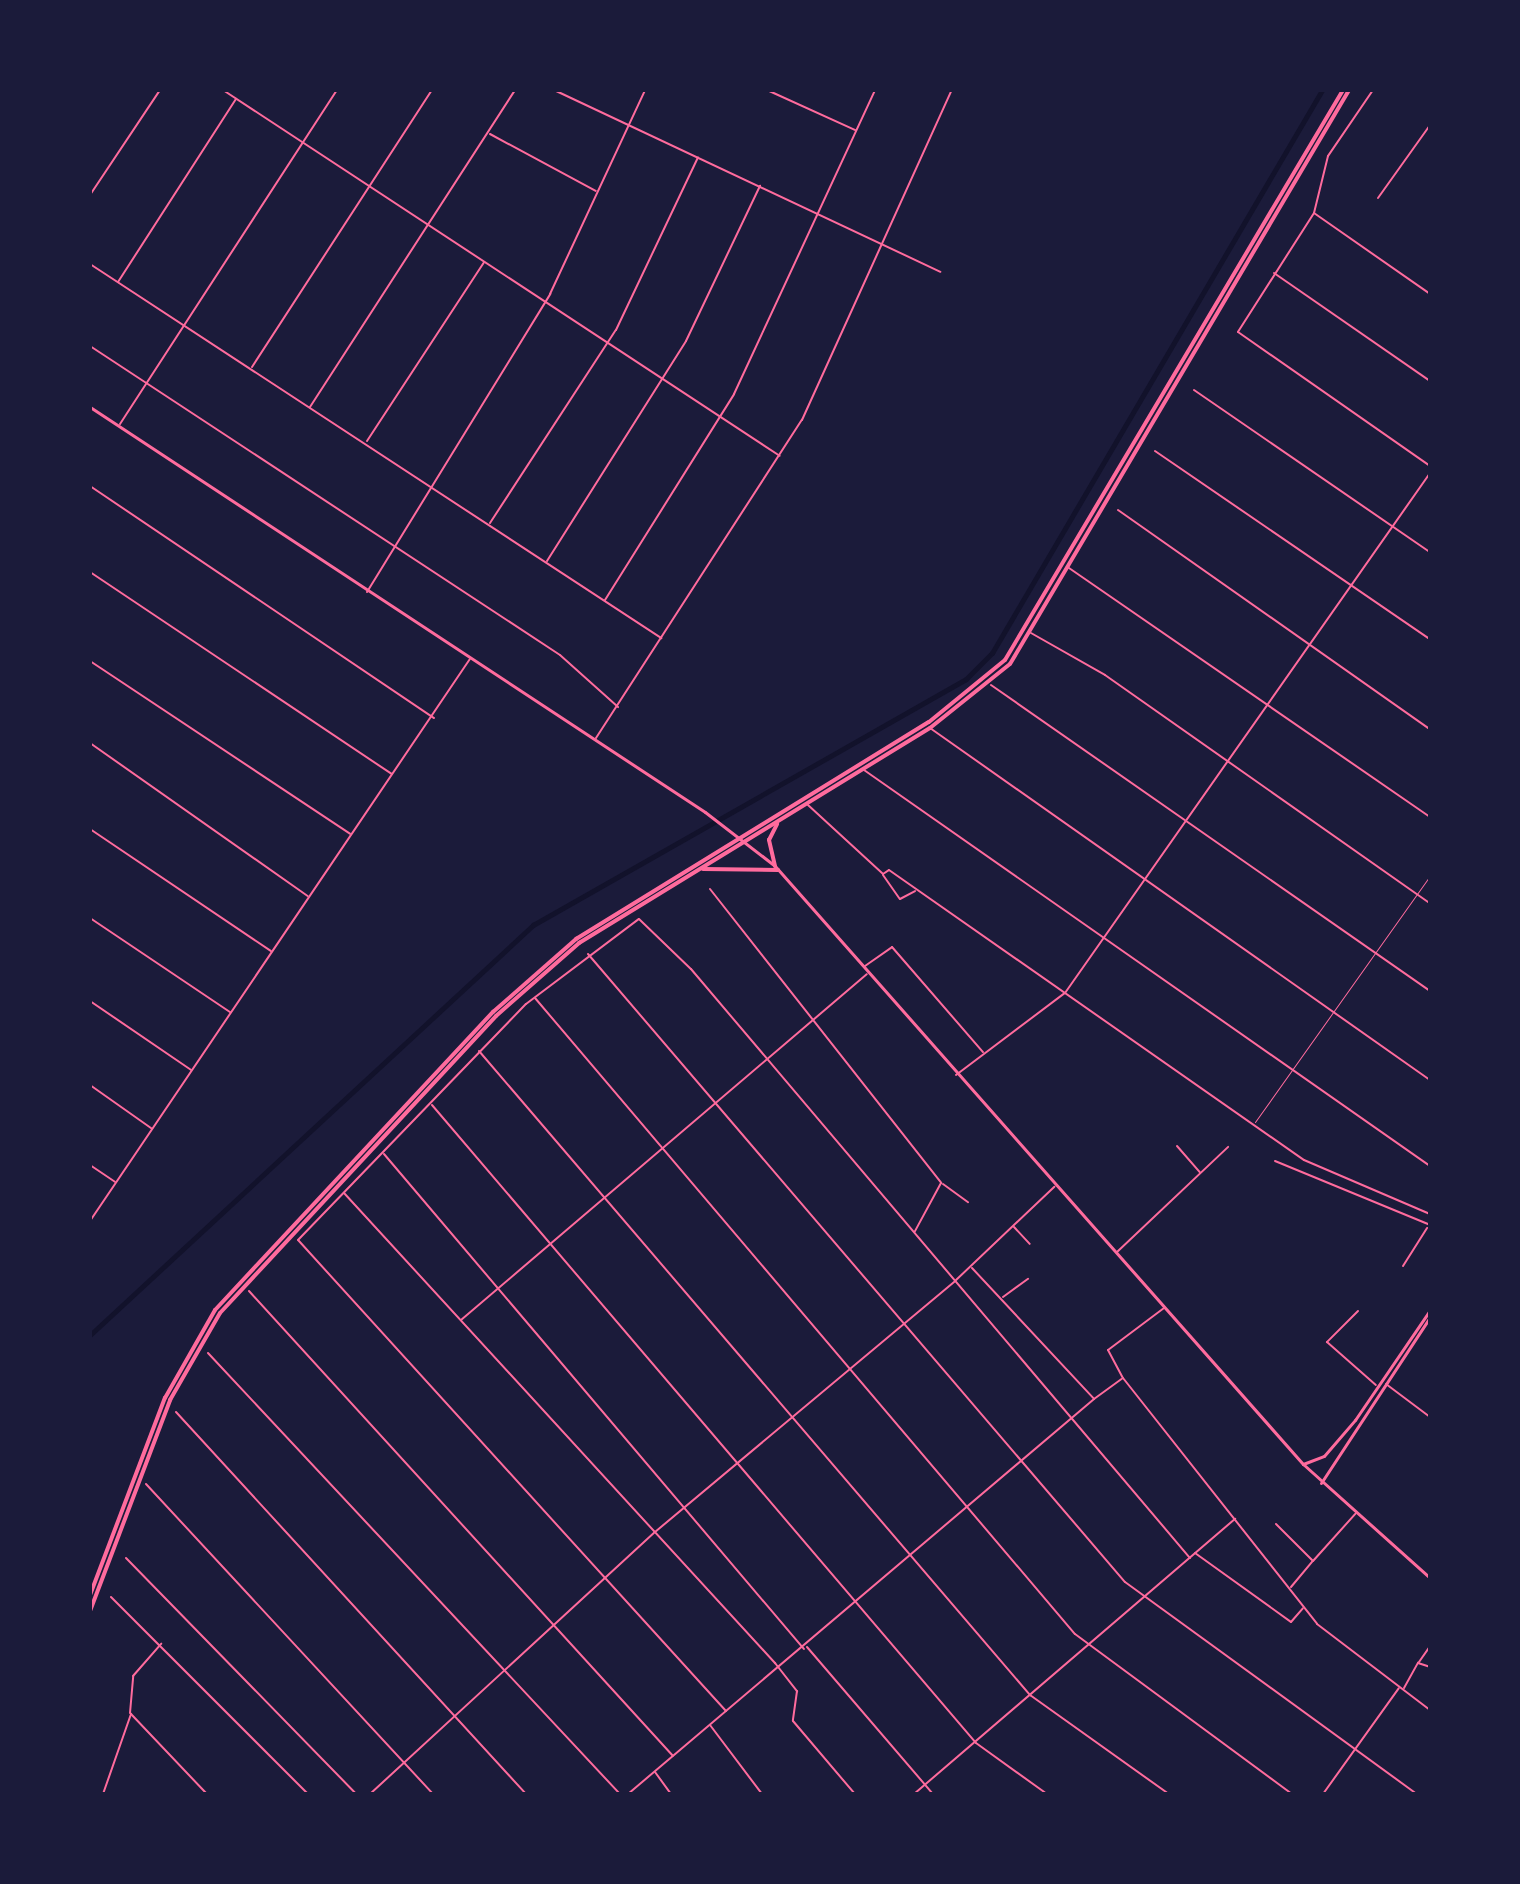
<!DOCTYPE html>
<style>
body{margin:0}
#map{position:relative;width:1520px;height:1884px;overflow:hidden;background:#1b1b3a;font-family:Inter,sans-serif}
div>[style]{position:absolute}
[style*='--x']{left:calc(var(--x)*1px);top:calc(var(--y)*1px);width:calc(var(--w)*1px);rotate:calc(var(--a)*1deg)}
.canal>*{height:5px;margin:-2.5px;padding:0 2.5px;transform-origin:2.5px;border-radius:2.5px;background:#12122b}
.service>*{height:1px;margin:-0.5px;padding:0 0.5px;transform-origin:0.5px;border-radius:0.5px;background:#ff6b9d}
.minor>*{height:2px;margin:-1px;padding:0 1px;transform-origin:1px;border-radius:1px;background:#ff6b9d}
.tertiary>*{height:3px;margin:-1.5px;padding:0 1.5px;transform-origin:1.5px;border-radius:1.5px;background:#ff6b9d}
.secondary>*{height:3px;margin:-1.5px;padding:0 1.5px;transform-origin:1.5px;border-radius:1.5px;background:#ff6b9d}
.trunk>*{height:4px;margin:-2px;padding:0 2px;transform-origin:2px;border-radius:2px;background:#ff6b9d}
span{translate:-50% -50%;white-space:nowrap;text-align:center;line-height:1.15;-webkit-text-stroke:6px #1b1b3a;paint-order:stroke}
.frame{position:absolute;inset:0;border:92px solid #1b1b3a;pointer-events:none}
</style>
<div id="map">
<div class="canal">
<div style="--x:90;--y:1335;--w:604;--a:-42.78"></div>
<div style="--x:533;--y:925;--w:498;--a:-29.6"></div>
<div style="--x:966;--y:679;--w:37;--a:-45"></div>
<div style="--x:992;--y:653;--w:653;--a:-59.62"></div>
</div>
<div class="service">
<div style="--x:1255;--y:1122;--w:302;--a:-54.6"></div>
</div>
<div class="minor">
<div style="--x:223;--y:90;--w:666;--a:33.31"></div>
<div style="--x:554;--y:90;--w:427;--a:25.2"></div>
<div style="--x:767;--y:90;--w:97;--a:24.4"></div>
<div style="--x:1373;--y:90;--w:80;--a:124.3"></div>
<div style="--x:1328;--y:156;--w:59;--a:103.8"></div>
<div style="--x:1314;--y:213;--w:141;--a:122.6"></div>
<div style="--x:1238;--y:332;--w:234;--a:34.9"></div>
<div style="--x:490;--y:134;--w:120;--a:28.3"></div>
<div style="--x:90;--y:195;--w:126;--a:-56.3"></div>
<div style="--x:1378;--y:198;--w:90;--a:-54.5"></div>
<div style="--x:1314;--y:213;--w:141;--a:34.9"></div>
<div style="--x:90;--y:264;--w:683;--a:33.22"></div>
<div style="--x:1274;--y:273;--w:190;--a:34.7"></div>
<div style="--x:118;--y:282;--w:218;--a:-57.2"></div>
<div style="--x:90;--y:346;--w:562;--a:33.32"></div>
<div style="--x:560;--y:655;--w:78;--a:41.9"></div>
<div style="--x:252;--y:367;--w:330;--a:-57"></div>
<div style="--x:1194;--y:390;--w:286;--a:34.5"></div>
<div style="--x:310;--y:407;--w:378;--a:-57.1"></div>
<div style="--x:120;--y:424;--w:398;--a:-57"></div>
<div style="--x:367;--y:441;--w:214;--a:-56.8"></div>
<div style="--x:1155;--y:451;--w:333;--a:34.4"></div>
<div style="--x:90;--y:486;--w:415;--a:34"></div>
<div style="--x:1118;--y:510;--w:381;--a:35.1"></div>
<div style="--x:490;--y:523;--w:230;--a:-56.9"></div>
<div style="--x:616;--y:330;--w:191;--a:-64.6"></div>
<div style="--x:547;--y:561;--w:260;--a:-57.7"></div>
<div style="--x:686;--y:341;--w:172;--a:-64.5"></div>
<div style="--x:1069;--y:568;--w:439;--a:34.6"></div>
<div style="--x:90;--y:572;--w:363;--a:33.8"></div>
<div style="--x:367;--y:592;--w:350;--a:-58.4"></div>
<div style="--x:550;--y:294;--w:225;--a:-65"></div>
<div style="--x:605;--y:600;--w:243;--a:-57.9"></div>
<div style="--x:734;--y:394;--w:335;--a:-65.1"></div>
<div style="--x:1031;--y:633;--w:85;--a:29.6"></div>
<div style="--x:1105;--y:675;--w:397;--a:35.1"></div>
<div style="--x:90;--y:661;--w:312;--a:33.6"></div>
<div style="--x:991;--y:685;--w:535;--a:34.88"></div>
<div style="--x:930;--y:728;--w:611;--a:35.15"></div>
<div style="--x:596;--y:738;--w:379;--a:-57.1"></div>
<div style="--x:802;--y:420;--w:362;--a:-65.6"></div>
<div style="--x:90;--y:743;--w:266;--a:35.1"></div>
<div style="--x:864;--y:770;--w:691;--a:34.98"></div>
<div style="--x:808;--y:805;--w:102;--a:42.6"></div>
<div style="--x:883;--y:874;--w:7;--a:-34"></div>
<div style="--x:889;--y:870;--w:506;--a:34.95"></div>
<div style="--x:1304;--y:1160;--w:137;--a:23.2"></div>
<div style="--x:90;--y:829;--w:218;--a:34"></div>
<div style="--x:883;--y:875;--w:29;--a:55"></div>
<div style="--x:900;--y:899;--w:17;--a:-28"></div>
<div style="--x:710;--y:889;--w:374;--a:51.8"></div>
<div style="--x:941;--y:1183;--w:55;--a:118.4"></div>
<div style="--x:90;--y:918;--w:169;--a:33.9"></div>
<div style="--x:588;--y:954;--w:826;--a:49.47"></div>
<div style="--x:1125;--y:1582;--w:361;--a:36"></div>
<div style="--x:865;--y:966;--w:33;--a:-35"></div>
<div style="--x:892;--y:947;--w:139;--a:49.1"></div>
<div style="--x:535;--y:998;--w:834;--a:49.67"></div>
<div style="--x:1075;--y:1634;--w:270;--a:36.4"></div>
<div style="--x:90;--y:1001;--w:122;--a:34.3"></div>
<div style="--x:479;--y:1051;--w:848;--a:49.45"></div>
<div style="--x:1030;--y:1695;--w:171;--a:35.5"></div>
<div style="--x:956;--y:1075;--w:136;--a:-37"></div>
<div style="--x:1065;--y:993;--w:635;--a:-54.93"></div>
<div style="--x:90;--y:1085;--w:75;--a:35.2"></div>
<div style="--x:432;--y:1105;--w:838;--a:49.55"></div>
<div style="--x:976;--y:1743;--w:87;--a:35.7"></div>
<div style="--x:1177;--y:1146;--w:35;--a:49"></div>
<div style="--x:384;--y:1154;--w:649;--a:49.69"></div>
<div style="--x:1275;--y:1161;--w:168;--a:22.4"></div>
<div style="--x:90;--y:1165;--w:30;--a:34"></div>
<div style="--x:943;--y:1184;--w:31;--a:36"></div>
<div style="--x:344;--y:1193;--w:638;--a:47.48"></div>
<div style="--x:775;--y:1663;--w:36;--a:52"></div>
<div style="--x:797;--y:1691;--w:30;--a:98"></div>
<div style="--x:793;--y:1721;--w:96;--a:49.7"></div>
<div style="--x:90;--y:1221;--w:678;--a:-55.94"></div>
<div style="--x:1014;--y:1227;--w:23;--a:47"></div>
<div style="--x:1117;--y:1252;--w:153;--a:-43.4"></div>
<div style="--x:1403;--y:1266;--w:45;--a:-57.7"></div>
<div style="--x:972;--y:1268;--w:179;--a:47"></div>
<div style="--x:1094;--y:1399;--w:34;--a:-36"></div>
<div style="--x:249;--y:1291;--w:629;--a:47.64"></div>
<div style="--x:1003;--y:1297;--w:31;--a:-36"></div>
<div style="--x:1164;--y:1308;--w:70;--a:143.1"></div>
<div style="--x:1108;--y:1350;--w:32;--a:62"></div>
<div style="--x:1123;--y:1378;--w:313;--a:51.7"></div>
<div style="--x:1317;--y:1624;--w:142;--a:37.3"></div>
<div style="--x:1358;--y:1311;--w:44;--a:135"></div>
<div style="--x:1327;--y:1342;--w:65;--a:41.3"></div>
<div style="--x:461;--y:1320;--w:533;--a:-40.44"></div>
<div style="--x:208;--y:1353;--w:604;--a:46.95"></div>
<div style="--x:1386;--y:1384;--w:55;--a:36.9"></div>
<div style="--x:176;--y:1412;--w:518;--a:47.5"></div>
<div style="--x:146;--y:1484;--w:422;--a:47.2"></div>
<div style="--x:1276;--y:1524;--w:52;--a:45"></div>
<div style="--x:1313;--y:1561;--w:64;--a:-48.1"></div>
<div style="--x:1195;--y:1553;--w:118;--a:35.7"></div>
<div style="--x:1291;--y:1622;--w:18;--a:-49"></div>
<div style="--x:126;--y:1558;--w:330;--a:45.7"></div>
<div style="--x:1291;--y:1587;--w:33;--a:-50"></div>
<div style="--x:111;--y:1597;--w:279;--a:45"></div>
<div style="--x:807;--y:1647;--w:194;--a:49.4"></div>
<div style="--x:1419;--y:1662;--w:19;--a:-55"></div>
<div style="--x:1404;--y:1688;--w:29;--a:-61"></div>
<div style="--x:1418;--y:1663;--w:13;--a:18"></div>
<div style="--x:726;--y:1711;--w:636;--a:-132.26"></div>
<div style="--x:298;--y:1240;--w:328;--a:-46"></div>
<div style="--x:526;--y:1004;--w:141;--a:-37"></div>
<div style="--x:639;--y:919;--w:72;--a:43.9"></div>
<div style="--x:691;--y:969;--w:772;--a:49.73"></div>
<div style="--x:130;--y:1713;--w:37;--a:-85"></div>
<div style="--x:133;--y:1676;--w:43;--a:-48.8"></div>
<div style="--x:710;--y:1725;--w:86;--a:53"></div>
<div style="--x:655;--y:1772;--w:27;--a:54"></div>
<div style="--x:103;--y:1794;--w:85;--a:-70.7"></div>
<div style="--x:131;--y:1714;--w:110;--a:46.5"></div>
<div style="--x:370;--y:1794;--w:387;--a:-42.6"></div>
<div style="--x:655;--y:1532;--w:391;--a:-39.9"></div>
<div style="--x:955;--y:1281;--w:137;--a:-43.5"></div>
<div style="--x:628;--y:1794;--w:611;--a:-40.29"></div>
<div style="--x:914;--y:1794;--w:423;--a:-40.6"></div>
<div style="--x:1323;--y:1794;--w:130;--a:-54.4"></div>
</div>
<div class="tertiary">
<div style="--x:1303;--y:1464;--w:22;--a:-21"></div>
<div style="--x:1324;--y:1456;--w:48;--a:-49.3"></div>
<div style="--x:1355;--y:1420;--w:133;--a:-55.7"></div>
<div style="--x:1321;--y:1483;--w:199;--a:-56.7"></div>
</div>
<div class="secondary">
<div style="--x:90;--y:407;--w:736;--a:33.37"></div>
<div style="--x:705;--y:812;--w:88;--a:37.6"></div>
<div style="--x:775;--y:866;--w:798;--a:48.56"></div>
<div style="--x:1303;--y:1464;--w:171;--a:41.9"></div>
</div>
<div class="trunk">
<div style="--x:775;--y:866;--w:27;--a:-103"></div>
<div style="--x:769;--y:840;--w:18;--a:-63"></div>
<div style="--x:703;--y:869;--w:75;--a:0.8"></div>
<div style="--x:90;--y:1595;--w:211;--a:-69.2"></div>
<div style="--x:165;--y:1398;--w:101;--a:-60.4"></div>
<div style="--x:215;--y:1310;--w:408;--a:-47"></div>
<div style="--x:493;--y:1012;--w:111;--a:-41.3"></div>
<div style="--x:576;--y:939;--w:414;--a:-31.6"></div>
<div style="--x:929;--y:722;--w:98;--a:-39.2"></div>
<div style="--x:1005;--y:660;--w:663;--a:-59.33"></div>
<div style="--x:90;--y:1611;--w:226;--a:-69.2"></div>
<div style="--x:170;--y:1400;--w:100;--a:-60.1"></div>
<div style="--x:220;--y:1313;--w:405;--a:-47.1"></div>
<div style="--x:496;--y:1016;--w:111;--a:-41.3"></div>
<div style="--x:579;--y:943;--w:412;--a:-31.5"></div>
<div style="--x:930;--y:728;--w:102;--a:-38.7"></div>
<div style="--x:1010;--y:664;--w:667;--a:-59.43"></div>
</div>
<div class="frame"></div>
</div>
